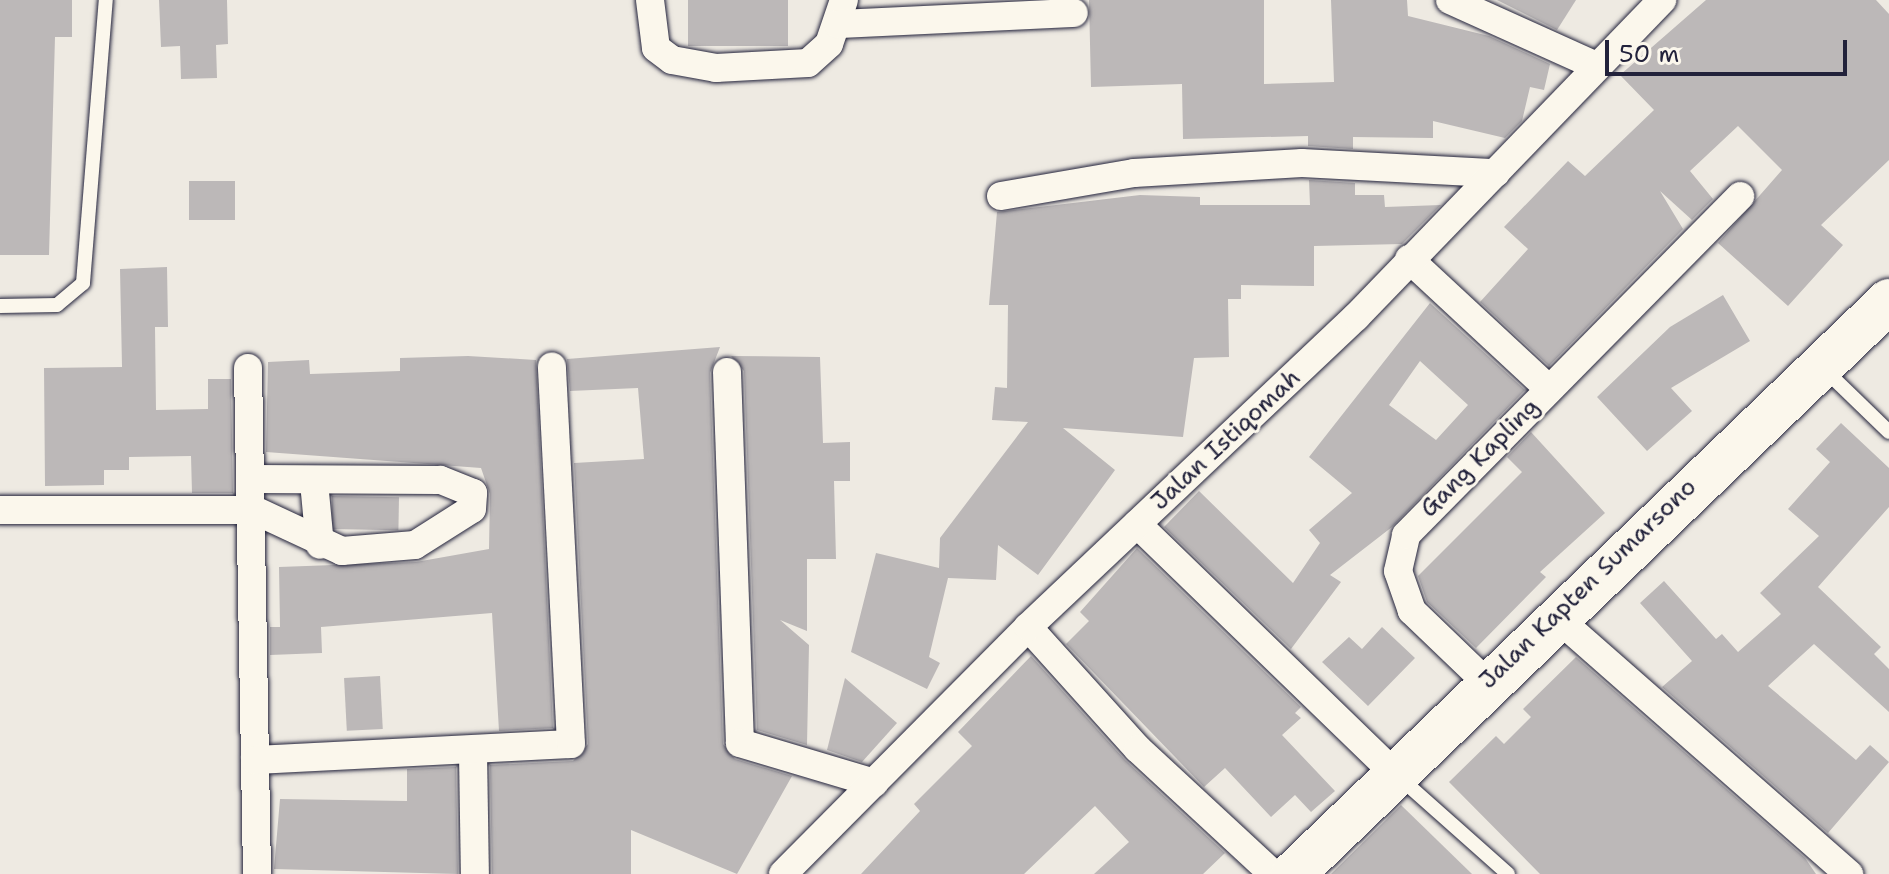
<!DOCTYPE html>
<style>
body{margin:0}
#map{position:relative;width:1889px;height:874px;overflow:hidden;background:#eeeae2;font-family:"Shantell Sans",sans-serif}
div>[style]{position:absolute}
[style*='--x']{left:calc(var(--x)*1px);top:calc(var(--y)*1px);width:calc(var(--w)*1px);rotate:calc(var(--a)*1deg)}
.building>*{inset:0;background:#bcb8b8;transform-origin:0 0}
.roads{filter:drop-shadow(0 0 2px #22223b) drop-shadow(0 0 2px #22223b)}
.lane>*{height:14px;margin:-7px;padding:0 7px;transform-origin:7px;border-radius:7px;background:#fbf7ec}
.street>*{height:28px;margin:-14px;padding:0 14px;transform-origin:14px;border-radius:14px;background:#fbf7ec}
.highway>*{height:44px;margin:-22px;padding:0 22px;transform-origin:22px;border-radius:22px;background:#fbf7ec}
span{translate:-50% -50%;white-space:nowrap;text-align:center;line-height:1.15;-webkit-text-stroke:6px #fbf7ec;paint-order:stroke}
.street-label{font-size:24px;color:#22223b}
.scale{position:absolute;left:1605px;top:40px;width:242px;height:36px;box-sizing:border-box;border:4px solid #22223b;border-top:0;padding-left:10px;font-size:24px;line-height:28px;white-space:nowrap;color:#22223b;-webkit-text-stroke:6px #fbf7ec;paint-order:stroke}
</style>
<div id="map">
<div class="building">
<div style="clip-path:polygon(0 0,72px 0,72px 37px,55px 37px,49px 255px,0 255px)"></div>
<div style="clip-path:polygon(159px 0,227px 0,228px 44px,216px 45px,217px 78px,181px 79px,180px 46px,161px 47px)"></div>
<div style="left:688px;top:0;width:100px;height:46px"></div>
<div style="clip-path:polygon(1089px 0,1264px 0,1264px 84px,1334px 82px,1331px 0,1407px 0,1408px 16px,1489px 36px,1550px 64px,1544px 90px,1530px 87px,1522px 121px,1505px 138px,1433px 121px,1433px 138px,1353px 137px,1353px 149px,1308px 146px,1308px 136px,1183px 139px,1182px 84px,1091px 87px)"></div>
<div style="clip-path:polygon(1497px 0,1576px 0,1557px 30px)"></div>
<div style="clip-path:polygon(1706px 0,1876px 0,1889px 14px,1889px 160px,1821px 225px,1843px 245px,1788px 306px,1718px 243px,1782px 170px,1738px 126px,1690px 171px,1713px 199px,1692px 220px,1660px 191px,1683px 229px,1549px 366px,1480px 302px,1528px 249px,1504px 227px,1568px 161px,1585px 176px,1654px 110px,1620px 75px)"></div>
<div style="clip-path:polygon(1309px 180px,1355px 183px,1355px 195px,1384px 195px,1385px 207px,1441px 205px,1402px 244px,1314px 246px,1314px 286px,1241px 285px,1241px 299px,1228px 299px,1229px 357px,1194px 358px,1183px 437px,1063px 428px,1115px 470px,1038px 575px,998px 545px,996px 580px,948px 578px,929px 657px,940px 663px,927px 689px,851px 652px,876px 553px,939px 568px,940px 538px,1028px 422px,992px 420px,995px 387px,1007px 388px,1008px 305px,989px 305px,997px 212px,1140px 195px,1200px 197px,1200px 205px,1310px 205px)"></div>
<div style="left:189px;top:181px;width:46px;height:39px"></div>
<div style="clip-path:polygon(167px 267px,168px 327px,155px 327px,156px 410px,208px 409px,208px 379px,231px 379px,233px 493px,192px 493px,191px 456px,129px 457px,129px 470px,104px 470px,104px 485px,45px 486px,44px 368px,122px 367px,120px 269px)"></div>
<div style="clip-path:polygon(1723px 295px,1750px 341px,1671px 388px,1692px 411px,1647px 451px,1597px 397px,1670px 327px)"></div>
<div style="clip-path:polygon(evenodd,1430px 303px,1525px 390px,1392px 527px,1330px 575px,1341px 582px,1291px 649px,1164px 527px,1199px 491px,1293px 583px,1320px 543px,1309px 530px,1352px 493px,1309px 457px,1430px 303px,1420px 361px,1468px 405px,1436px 440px,1389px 405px,1420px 361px)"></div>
<div style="clip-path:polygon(720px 347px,710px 373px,723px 744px,735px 759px,792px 776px,737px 874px,631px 830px,631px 874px,492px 874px,490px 765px,573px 761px,588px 744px,574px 463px,644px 459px,638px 388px,570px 391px,567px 359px)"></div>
<div style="clip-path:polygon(468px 356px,536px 360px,553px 728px,499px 731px,492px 613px,321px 627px,322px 653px,270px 655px,270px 627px,280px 627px,279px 567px,416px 562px,489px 549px,490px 494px,481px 468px,266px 452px,268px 362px,309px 360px,310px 374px,400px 371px,400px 358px)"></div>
<div style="clip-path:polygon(731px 356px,820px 357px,823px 443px,850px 442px,850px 481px,834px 481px,836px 559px,807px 559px,807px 631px,780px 620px,809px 645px,807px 745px,757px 730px,744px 371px)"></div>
<div style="clip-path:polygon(1841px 423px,1889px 468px,1889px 507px,1818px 587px,1881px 647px,1874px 654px,1889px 669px,1889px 712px,1814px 644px,1768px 686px,1856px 760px,1870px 745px,1889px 762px,1828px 833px,1662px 687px,1692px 661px,1640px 603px,1664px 581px,1716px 639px,1722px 634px,1738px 652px,1781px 614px,1760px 593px,1819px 536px,1788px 509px,1830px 462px,1816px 449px)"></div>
<div style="clip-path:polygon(1531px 432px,1605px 513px,1540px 572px,1546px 577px,1476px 648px,1427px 602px,1418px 576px,1522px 472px,1507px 457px)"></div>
<div style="left:332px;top:496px;width:67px;height:33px;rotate:1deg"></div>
<div style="clip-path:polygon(1137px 548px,1301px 707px,1295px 713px,1301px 718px,1282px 735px,1335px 791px,1311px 812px,1295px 795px,1271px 817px,1225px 768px,1204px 787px,1066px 644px,1089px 621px,1080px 612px)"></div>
<div style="clip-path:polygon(1382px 627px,1415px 658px,1368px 706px,1322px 662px,1349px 637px,1362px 649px)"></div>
<div style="clip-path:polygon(1031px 656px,1125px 760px,1225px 853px,1203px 874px,1094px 874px,1129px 842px,1095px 806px,1024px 874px,861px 874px,920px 811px,914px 804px,972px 746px,958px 732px)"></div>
<div style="clip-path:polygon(1576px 657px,1805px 858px,1816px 874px,1540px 874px,1449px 782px,1496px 736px,1504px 744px,1531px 717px,1523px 709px)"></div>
<div style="left:380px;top:676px;width:53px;height:36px;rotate:87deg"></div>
<div style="clip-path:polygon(845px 678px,897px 723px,862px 762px,827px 750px)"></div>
<div style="clip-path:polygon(456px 767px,458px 874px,274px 869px,280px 799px,407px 801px,407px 769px)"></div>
<div style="clip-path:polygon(1401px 805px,1472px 874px,1331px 874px)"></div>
</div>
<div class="roads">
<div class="lane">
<div style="--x:0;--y:306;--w:57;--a:-1"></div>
<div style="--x:57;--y:305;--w:34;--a:-40"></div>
<div style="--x:83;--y:283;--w:284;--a:-85.4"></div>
<div style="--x:1825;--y:370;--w:89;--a:44.1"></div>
<div style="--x:1401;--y:779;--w:143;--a:41.6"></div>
</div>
<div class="street">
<div style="--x:650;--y:0;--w:48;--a:82.9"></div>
<div style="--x:656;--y:48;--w:20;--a:37"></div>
<div style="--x:672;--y:60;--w:45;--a:10.3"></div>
<div style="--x:716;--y:68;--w:92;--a:-3.1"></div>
<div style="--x:808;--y:63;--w:28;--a:-42"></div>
<div style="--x:829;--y:44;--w:46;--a:-71.2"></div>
<div style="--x:1450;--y:0;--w:160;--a:24.3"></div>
<div style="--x:838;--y:24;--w:236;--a:-2.7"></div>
<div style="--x:1001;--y:196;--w:135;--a:-9.8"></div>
<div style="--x:1134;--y:173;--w:168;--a:-3.4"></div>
<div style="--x:1302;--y:163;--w:194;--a:3"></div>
<div style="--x:1409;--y:259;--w:191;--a:42.9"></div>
<div style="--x:248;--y:368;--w:506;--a:88.98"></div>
<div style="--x:727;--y:372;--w:371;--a:88"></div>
<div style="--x:740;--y:743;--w:140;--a:16.6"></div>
<div style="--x:314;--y:482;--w:63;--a:84.6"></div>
<div style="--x:0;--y:510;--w:254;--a:0"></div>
<div style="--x:254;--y:510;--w:97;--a:25"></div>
<div style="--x:342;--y:551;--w:73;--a:-4.7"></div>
<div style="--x:415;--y:545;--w:67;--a:-32.3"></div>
<div style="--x:472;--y:509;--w:16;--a:-86"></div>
<div style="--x:473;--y:493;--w:35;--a:-158"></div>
<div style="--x:440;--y:480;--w:186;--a:-179.7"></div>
<div style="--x:1137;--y:524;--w:356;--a:44.1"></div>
<div style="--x:1554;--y:615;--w:393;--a:41.3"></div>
<div style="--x:1028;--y:627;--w:164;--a:48"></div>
<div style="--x:1138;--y:749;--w:184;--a:42.8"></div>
<div style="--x:1486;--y:682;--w:103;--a:-136.2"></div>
<div style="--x:1412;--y:611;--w:42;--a:-109.3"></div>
<div style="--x:1398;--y:571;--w:37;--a:-77"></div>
<div style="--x:1406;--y:535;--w:476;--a:-45.4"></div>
<div style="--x:473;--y:753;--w:121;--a:89.1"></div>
<div style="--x:255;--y:760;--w:316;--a:-2.9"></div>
<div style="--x:571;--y:744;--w:378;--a:-92.9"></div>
<div style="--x:783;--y:874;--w:348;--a:-45.2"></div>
<div style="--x:1028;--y:627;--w:451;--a:-43.4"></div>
<div style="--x:1356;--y:317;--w:441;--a:-46"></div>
</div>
<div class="highway">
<div style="--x:1293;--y:874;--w:827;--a:-43.87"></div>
</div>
</div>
<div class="street-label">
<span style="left:1226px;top:440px;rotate:-43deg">Jalan Istiqomah</span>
<span style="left:1480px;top:458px;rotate:-45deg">Gang Kapling</span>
<span style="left:1588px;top:584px;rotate:-44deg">Jalan Kapten Sumarsono</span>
</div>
<div class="scale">50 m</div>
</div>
